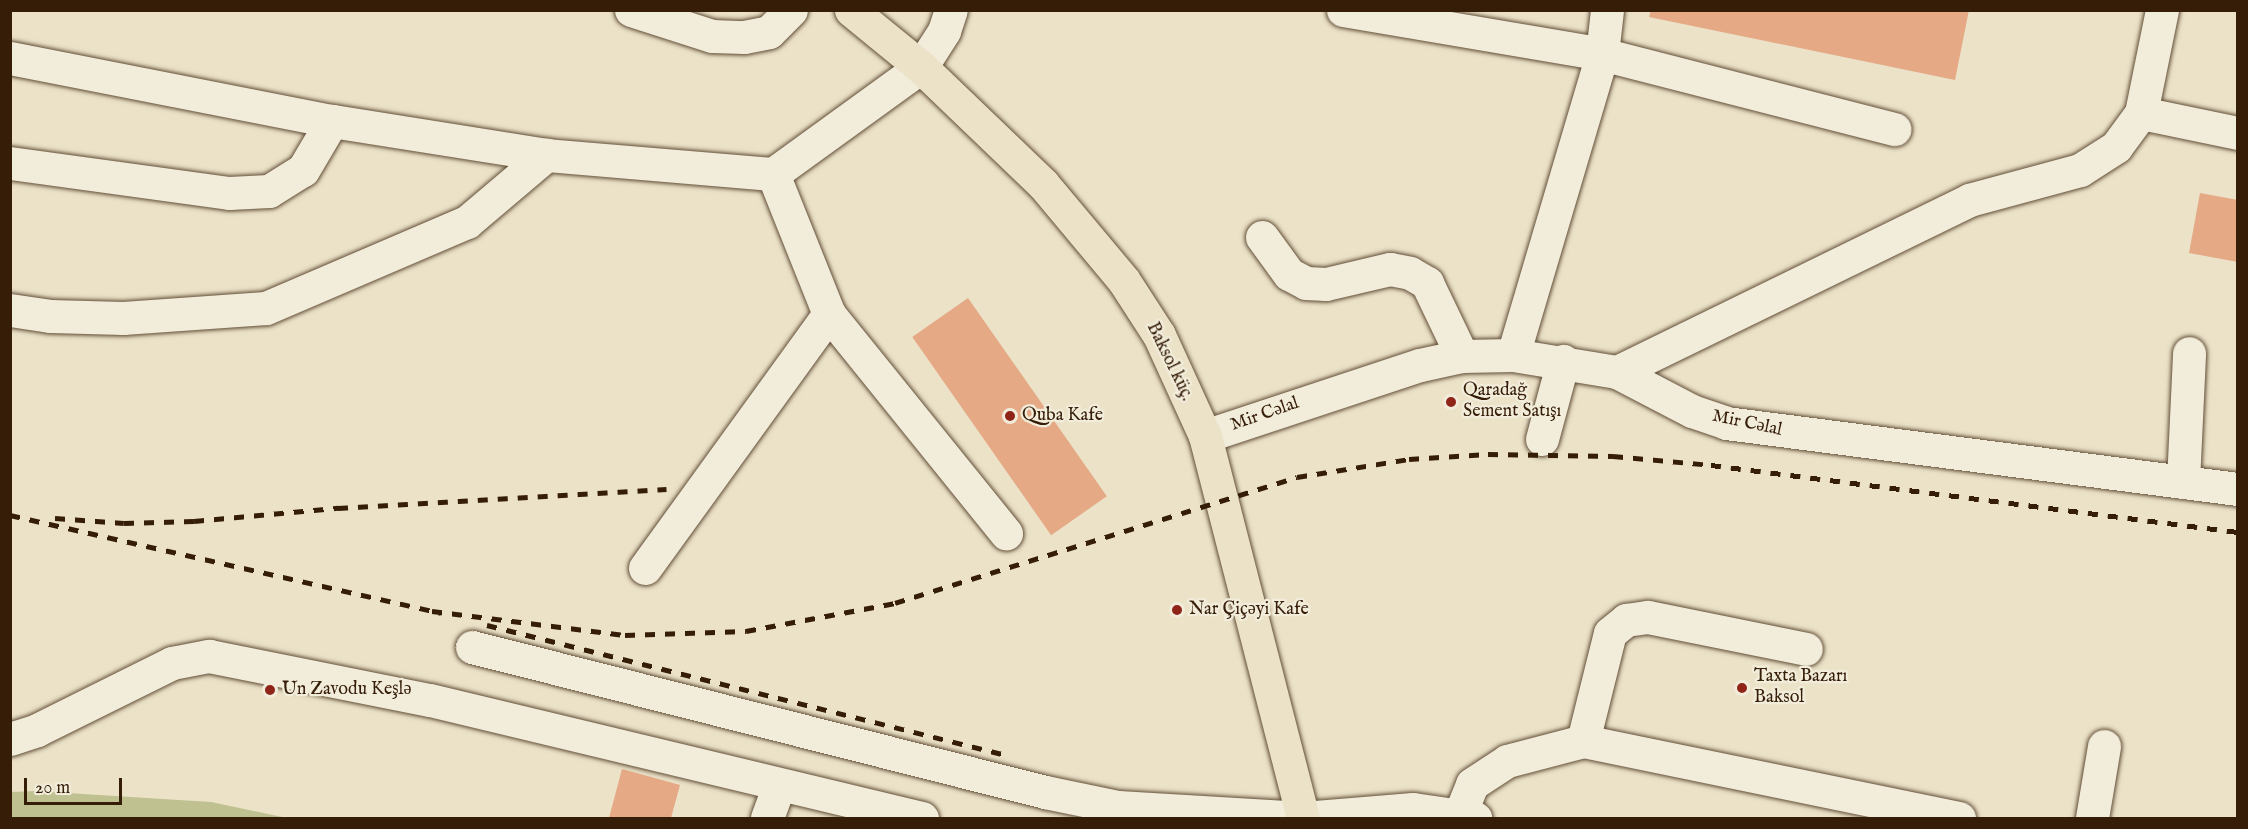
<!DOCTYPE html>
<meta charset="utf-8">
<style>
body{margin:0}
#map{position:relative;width:2248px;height:829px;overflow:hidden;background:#ebe2c8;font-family:"IM FELL English",serif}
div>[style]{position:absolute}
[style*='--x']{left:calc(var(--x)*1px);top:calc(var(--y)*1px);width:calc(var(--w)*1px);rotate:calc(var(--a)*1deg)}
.green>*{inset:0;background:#bfc191}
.building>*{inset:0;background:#e5a986;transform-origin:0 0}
.roads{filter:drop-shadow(0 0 2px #624e37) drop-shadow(0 0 2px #624e37)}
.minor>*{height:33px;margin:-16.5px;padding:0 16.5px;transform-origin:16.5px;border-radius:16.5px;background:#f2ecdb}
.major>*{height:33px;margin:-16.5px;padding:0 16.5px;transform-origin:16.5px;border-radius:16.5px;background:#ebe2c8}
.rail>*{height:4.5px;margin-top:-2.25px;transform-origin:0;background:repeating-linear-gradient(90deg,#351d07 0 10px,transparent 0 20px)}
.dots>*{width:16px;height:16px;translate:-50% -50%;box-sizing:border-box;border:3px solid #f2ecdb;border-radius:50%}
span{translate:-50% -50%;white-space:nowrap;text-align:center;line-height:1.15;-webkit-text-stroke:4.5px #f2ecdb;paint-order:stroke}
.street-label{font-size:18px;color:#351d07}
.poi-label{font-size:18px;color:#351d07}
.left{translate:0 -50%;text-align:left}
.frame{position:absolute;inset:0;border:12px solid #351d07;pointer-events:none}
.scale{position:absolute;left:24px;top:778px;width:98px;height:27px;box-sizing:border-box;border:3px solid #351d07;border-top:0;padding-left:8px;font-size:18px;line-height:21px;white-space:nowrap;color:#351d07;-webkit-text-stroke:4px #f2ecdb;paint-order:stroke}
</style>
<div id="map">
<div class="green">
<div style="clip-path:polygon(35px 791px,211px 802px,287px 818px,11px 818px,11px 792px)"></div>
</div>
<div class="building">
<div style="clip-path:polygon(1651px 10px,1969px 10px,1955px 80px,1649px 17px)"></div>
<div style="clip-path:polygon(2200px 193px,2238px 200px,2238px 262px,2189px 253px)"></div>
<div style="left:968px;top:298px;width:242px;height:68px;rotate:55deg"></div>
<div style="clip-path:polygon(622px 769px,680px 785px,671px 818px,609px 818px)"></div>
</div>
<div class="roads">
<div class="minor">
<div style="--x:631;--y:10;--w:85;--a:17.8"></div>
<div style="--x:712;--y:36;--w:32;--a:2"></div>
<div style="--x:744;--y:37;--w:25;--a:-11"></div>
<div style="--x:769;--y:32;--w:31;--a:-45"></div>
<div style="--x:1343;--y:10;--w:263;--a:9.6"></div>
<div style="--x:1602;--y:54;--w:302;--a:14.4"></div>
<div style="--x:10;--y:58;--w:328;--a:11.1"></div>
<div style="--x:332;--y:121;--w:217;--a:9"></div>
<div style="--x:546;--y:155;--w:228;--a:4.8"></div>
<div style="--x:773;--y:174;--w:183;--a:-35.9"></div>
<div style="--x:921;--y:67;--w:43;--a:-57.4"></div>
<div style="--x:944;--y:31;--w:22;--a:-72"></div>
<div style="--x:2141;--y:113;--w:99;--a:11.7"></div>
<div style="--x:10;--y:163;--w:221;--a:7.8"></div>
<div style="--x:229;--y:193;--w:40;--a:-2.9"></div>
<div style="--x:269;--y:191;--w:40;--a:-32"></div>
<div style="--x:303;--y:170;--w:57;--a:-59.4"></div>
<div style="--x:773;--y:174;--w:151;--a:68.2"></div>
<div style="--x:829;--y:314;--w:282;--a:51.1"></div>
<div style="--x:1262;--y:237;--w:46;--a:53.9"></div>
<div style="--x:1289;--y:274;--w:19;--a:28"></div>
<div style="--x:1306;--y:283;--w:20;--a:3"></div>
<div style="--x:1326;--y:284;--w:66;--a:-13.2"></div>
<div style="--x:1390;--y:269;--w:20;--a:11"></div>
<div style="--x:1410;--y:273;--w:20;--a:30"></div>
<div style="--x:1427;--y:283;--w:81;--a:64.4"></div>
<div style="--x:10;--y:310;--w:40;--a:8.5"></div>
<div style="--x:50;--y:316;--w:73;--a:1.6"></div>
<div style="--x:123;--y:318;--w:143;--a:-4"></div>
<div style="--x:266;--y:308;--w:219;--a:-23.2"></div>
<div style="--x:467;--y:222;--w:104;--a:-40.3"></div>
<div style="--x:1513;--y:355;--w:314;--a:-73.5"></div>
<div style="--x:1602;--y:54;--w:44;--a:-83.5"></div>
<div style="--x:1617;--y:372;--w:392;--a:-26"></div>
<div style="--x:1969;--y:200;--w:115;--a:-15.1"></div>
<div style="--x:2080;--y:170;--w:43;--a:-32.6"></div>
<div style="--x:2116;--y:147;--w:42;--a:-53.7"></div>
<div style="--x:2141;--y:113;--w:105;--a:-78.5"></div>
<div style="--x:1205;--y:436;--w:226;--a:-18.3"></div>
<div style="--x:1420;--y:365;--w:43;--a:-12.1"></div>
<div style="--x:1462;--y:356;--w:51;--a:-1.1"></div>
<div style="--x:1513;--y:355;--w:105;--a:9.3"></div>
<div style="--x:1617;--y:372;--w:85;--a:27.5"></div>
<div style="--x:1692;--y:411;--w:36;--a:19"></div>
<div style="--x:1726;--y:423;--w:516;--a:7.35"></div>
<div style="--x:1542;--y:439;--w:81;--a:-74.9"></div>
<div style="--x:2183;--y:482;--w:129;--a:-87.3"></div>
<div style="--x:645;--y:568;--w:314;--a:-54.1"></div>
<div style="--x:472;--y:647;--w:591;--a:14.2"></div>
<div style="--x:1045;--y:792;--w:75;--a:11.6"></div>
<div style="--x:1118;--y:807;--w:185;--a:3.4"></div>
<div style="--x:1303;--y:818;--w:110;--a:-4.7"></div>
<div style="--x:1413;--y:809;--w:63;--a:8.3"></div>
<div style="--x:10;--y:739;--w:28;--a:-18"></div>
<div style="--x:37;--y:730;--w:151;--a:-26.4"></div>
<div style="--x:172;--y:663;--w:38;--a:-11"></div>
<div style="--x:209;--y:656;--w:225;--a:11.3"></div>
<div style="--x:430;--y:700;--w:506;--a:13.49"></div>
<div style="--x:1583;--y:741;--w:111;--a:-76"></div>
<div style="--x:1610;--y:633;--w:21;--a:-39"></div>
<div style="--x:1626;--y:620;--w:22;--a:-8"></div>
<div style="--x:1648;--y:617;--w:161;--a:11.4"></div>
<div style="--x:1460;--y:814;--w:32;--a:-68"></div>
<div style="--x:1472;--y:784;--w:42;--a:-33.3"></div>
<div style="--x:1507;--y:761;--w:79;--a:-14.7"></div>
<div style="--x:1583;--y:741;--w:384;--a:11.6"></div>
<div style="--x:767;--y:818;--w:35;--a:-70"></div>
<div style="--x:2092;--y:818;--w:73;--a:-80.5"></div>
</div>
<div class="major">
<div style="--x:851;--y:10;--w:90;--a:39.2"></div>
<div style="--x:921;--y:67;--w:169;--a:43.8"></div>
<div style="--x:1043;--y:184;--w:126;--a:50.1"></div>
<div style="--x:1124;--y:281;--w:64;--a:57.1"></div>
<div style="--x:1159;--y:335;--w:111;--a:65.5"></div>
<div style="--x:1205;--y:436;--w:394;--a:75.6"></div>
</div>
</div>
<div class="rail">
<div style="--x:10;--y:515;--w:442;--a:12.8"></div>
<div style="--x:55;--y:518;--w:69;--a:4.1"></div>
<div style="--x:124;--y:523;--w:70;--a:-1.6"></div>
<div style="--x:194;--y:521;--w:145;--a:-5.2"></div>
<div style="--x:338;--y:508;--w:329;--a:-3.3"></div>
<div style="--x:432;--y:611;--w:194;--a:7.1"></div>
<div style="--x:625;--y:635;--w:121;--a:-1.9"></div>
<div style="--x:746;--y:631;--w:152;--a:-10.6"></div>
<div style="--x:895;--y:603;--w:421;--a:-17.4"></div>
<div style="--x:1297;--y:477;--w:113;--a:-9.1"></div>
<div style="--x:1409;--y:459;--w:79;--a:-3.6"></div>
<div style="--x:1488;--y:454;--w:125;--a:0.9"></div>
<div style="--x:1613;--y:456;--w:98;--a:5.2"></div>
<div style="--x:1711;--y:465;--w:531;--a:7.25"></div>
<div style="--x:487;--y:625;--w:531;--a:14.06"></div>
</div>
<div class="dots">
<div style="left:1451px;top:402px;background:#8f2418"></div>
<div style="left:1010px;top:416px;background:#8f2418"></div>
<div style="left:1177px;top:610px;background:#8f2418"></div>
<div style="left:1742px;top:688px;background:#8f2418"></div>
<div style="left:270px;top:690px;background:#8f2418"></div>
</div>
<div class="street-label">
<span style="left:1169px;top:362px;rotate:64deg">Baksol küç.</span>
<span style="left:1265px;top:415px;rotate:-19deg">Mir Cəlal</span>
<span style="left:1747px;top:424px;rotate:12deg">Mir Cəlal</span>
</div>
<div class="poi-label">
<span class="left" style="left:1463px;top:402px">Qaradağ<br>Sement Satışı</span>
<span class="left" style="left:1022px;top:416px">Quba Kafe</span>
<span class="left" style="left:1189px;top:610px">Nar Çiçəyi Kafe</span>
<span class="left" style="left:1754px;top:688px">Taxta Bazarı<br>Baksol</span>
<span class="left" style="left:282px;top:690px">Un Zavodu Keşlə</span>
</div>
<div class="frame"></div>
<div class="scale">20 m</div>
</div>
